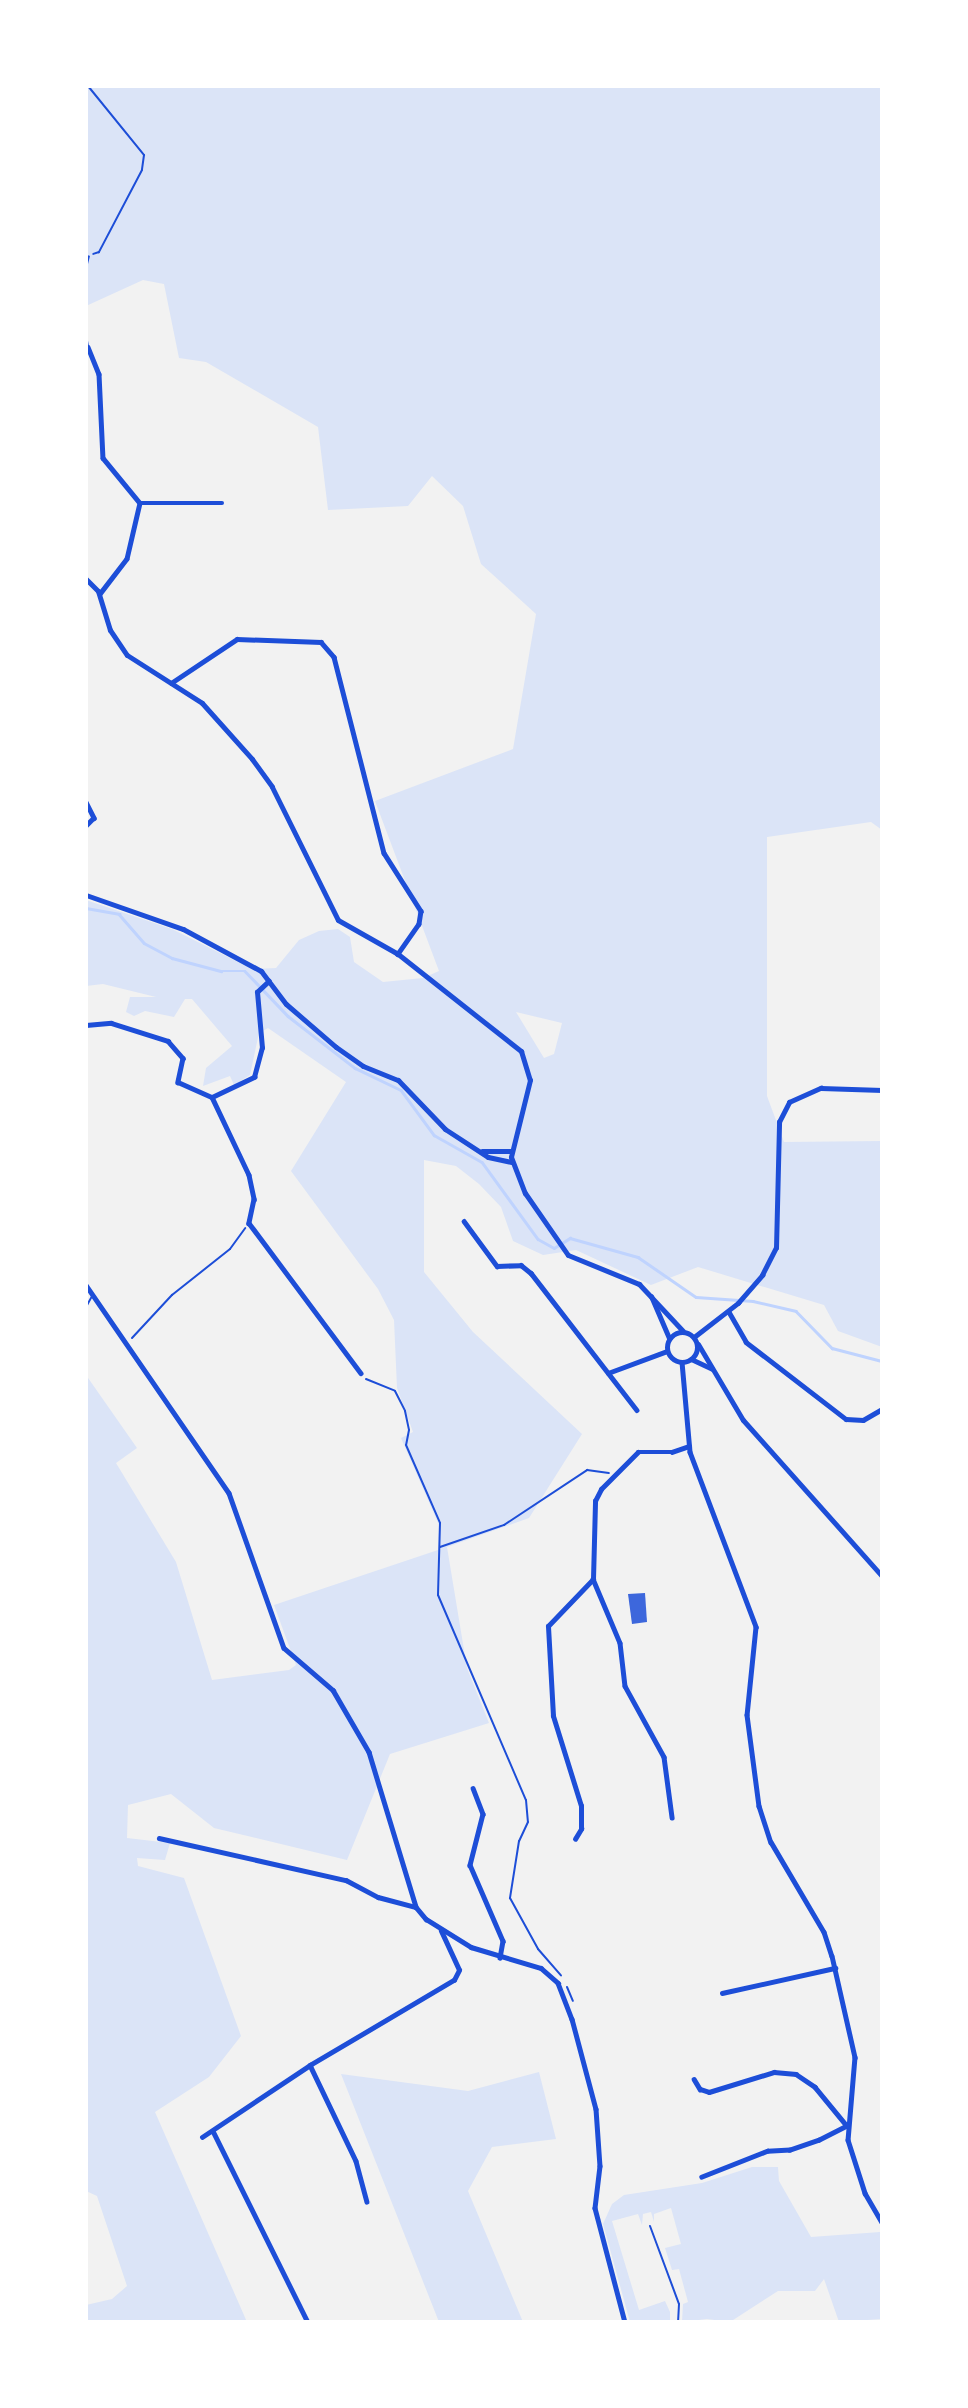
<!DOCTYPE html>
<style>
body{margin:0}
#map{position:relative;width:968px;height:2408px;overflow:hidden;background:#f2f2f2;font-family:Helvetica,sans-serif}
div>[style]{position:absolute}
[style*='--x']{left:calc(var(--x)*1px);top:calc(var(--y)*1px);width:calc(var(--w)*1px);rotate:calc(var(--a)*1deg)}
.green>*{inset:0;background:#dbe4f7}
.stream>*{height:2.5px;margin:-1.25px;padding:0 1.25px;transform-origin:1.25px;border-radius:1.25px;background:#bfd3fe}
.building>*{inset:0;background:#3d67dc}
.path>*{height:2px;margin:-1px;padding:0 1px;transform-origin:1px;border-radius:1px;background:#1d4ed8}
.service>*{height:2px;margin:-1px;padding:0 1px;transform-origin:1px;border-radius:1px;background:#1d4ed8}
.minor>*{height:4.5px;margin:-2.25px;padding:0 2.25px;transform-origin:2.25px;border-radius:2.25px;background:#1d4ed8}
.tertiary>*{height:5px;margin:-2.5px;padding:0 2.5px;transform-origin:2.5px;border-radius:2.5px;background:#1d4ed8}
.tertiary>.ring{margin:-2.5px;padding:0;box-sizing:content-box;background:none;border:5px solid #1d4ed8;border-radius:50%}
span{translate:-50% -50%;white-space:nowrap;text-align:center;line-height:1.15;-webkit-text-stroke:6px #fff;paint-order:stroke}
.frame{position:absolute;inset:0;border:88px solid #fff;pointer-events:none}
</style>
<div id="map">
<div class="green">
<div style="clip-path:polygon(evenodd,86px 86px,882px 86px,882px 830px,871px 822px,767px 837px,767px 1096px,784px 1142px,882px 1141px,882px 1347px,838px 1331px,824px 1305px,698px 1267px,651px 1285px,576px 1250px,543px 1255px,513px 1241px,501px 1207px,479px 1184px,456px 1166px,424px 1160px,424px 1272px,473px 1332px,582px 1434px,529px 1518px,447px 1547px,467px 1668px,489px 1723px,390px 1754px,347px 1860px,214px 1828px,171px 1794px,128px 1805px,127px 1838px,170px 1843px,165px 1860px,137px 1858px,138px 1866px,184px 1878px,241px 2036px,209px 2077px,155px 2112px,247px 2322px,86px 2322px,86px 2305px,112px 2299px,127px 2286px,97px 2196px,86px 2191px,86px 1375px,137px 1448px,116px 1463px,176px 1562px,212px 1680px,289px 1670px,296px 1665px,274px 1605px,438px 1550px,439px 1525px,401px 1438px,413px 1432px,397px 1388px,394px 1320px,378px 1289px,291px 1171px,346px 1082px,268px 1028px,259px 1033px,250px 1075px,234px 1085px,230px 1076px,203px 1086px,206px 1068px,232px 1046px,192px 999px,185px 999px,174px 1017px,145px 1011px,134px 1016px,126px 1012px,130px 997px,156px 997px,103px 984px,86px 986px,86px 900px,172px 929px,252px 969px,276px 968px,299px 940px,319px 931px,338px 929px,350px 937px,354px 962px,383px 982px,423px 978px,439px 971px,375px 801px,513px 749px,536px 614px,481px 564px,463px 506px,432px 476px,408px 506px,328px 510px,318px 427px,206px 362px,179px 358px,164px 284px,143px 280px,86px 306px,86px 86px,516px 1012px,562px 1023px,554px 1054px,544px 1058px,516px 1012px)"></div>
<div style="clip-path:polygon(539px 2072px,556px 2139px,492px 2147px,468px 2191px,523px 2322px,439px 2322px,341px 2074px,468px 2091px)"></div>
<div style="clip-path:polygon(752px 2167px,778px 2167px,779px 2181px,811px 2237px,880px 2232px,882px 2319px,839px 2322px,824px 2279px,815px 2291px,778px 2291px,730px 2322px,707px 2319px,682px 2322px,683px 2304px,688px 2302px,679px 2269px,672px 2270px,665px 2248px,681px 2244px,671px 2208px,654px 2214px,654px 2222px,651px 2212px,643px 2214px,642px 2225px,638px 2214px,612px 2221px,639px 2310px,665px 2301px,670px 2312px,670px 2322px,630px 2322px,603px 2224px,612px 2204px,624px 2195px,702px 2183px)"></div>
</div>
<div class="stream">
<div style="--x:86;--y:908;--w:34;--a:10"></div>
<div style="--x:119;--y:914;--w:38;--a:49"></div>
<div style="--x:144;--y:943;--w:32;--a:28"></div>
<div style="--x:172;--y:958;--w:51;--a:14.9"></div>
<div style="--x:221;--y:971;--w:24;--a:0"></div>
<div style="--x:245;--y:971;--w:62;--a:46.3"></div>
<div style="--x:288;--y:1016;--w:85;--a:37.8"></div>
<div style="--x:355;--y:1068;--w:51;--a:25.6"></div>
<div style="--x:401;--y:1090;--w:56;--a:53.7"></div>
<div style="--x:434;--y:1135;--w:55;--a:29.4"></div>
<div style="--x:482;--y:1162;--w:95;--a:54"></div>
<div style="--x:538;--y:1239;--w:18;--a:29"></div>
<div style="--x:554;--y:1248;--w:19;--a:-32"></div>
<div style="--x:570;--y:1238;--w:71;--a:15.6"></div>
<div style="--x:638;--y:1257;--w:70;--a:34.6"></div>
<div style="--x:696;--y:1297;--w:57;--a:4"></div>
<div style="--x:753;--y:1301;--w:44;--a:13.1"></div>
<div style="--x:796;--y:1311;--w:52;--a:45.8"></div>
<div style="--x:832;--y:1348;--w:52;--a:14.6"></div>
</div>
<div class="building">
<div style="clip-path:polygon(645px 1593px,647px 1622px,632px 1624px,628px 1594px)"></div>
</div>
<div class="path">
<div style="--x:88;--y:86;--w:89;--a:50.9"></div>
<div style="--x:144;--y:155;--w:15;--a:98"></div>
<div style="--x:142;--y:170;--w:93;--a:117.7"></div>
<div style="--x:99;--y:252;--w:6;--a:162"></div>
<div style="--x:132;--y:1338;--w:59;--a:-47.1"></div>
<div style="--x:172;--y:1295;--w:74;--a:-38.4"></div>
<div style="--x:230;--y:1249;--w:26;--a:-54"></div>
<div style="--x:366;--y:1379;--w:31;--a:22"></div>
<div style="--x:395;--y:1391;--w:22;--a:63"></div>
<div style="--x:405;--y:1411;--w:19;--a:78"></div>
<div style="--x:409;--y:1430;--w:15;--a:101"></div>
<div style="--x:406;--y:1445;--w:85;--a:66.4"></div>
<div style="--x:440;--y:1523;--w:72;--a:91.6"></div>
<div style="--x:438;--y:1595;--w:223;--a:66.8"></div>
<div style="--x:526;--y:1800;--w:22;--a:85"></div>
<div style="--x:528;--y:1822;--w:21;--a:115"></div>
<div style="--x:519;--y:1841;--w:58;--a:99"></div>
<div style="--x:510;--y:1898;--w:58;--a:61.2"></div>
<div style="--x:538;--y:1949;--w:35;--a:49"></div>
<div style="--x:440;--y:1547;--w:68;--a:-19"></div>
<div style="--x:504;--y:1525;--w:100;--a:-33.5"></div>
<div style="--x:587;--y:1470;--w:22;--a:8"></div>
<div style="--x:567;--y:1987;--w:15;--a:67"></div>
</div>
<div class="service">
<div style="--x:86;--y:268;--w:12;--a:-76"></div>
<div style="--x:86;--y:335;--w:11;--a:80"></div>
<div style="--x:86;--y:1307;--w:13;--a:-61"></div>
<div style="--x:650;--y:2226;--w:83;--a:69.6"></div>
<div style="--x:679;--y:2304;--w:18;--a:93"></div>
</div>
<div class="minor">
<div style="--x:88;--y:347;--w:29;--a:68"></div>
<div style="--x:99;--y:374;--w:84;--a:87.3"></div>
<div style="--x:103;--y:458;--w:58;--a:50.6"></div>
<div style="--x:140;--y:503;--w:57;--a:103.1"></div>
<div style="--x:127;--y:559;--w:44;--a:127.6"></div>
<div style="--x:140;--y:503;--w:82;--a:0"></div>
<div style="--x:171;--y:683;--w:79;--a:-33.7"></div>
<div style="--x:237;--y:639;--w:84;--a:2"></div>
<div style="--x:321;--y:642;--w:20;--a:49"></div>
<div style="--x:334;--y:657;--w:202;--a:75.7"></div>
<div style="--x:384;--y:853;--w:69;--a:57.5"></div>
<div style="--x:421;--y:911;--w:13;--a:99"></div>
<div style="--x:419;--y:924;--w:37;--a:125"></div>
<div style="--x:86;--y:802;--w:18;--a:63"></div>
<div style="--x:94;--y:818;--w:11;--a:135"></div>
<div style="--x:86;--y:1025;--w:25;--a:-5"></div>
<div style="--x:111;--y:1023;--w:60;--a:17.5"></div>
<div style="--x:168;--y:1041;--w:23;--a:49"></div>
<div style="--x:183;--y:1058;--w:25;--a:102"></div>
<div style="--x:178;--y:1082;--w:37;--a:24"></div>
<div style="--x:212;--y:1097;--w:47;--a:-25.5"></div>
<div style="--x:254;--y:1077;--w:30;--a:-75"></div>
<div style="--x:262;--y:1048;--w:56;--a:-95.1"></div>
<div style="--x:257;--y:992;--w:16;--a:-43"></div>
<div style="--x:212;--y:1097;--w:86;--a:64.6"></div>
<div style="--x:249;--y:1175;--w:25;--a:78"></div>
<div style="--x:254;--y:1199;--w:25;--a:102"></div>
<div style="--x:249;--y:1223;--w:187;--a:53.3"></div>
<div style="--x:464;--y:1221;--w:56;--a:53.7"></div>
<div style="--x:497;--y:1266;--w:24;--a:-2"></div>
<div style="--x:521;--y:1265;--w:13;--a:39"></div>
<div style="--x:531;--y:1273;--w:173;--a:52.3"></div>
<div style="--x:86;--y:1285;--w:252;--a:55.5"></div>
<div style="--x:229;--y:1493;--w:164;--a:70.5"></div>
<div style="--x:284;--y:1648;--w:65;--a:40.6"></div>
<div style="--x:333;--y:1690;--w:72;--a:59.9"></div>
<div style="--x:369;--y:1752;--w:162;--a:73.1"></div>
<div style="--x:416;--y:1907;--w:16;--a:50"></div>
<div style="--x:426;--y:1919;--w:53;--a:31.9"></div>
<div style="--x:471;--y:1947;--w:73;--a:16.7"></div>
<div style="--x:541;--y:1968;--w:23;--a:41"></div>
<div style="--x:558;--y:1983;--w:39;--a:69"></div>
<div style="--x:572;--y:2019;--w:93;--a:75.1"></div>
<div style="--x:596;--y:2109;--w:57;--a:86"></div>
<div style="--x:600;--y:2166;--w:42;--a:96.8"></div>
<div style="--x:595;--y:2208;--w:118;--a:75.3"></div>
<div style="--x:729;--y:1312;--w:34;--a:60"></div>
<div style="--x:746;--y:1342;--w:126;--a:37.6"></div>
<div style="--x:846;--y:1419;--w:17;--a:3"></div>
<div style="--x:863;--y:1420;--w:22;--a:-30"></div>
<div style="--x:694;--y:1337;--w:56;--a:-37.7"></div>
<div style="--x:738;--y:1303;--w:37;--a:-49"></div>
<div style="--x:762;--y:1275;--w:30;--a:-63"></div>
<div style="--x:776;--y:1248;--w:126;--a:-88.6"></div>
<div style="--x:779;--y:1122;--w:22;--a:-63"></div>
<div style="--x:789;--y:1102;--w:35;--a:-24"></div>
<div style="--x:821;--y:1088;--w:61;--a:1.9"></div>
<div style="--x:682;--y:1362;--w:90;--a:84.9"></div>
<div style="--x:690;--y:1452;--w:187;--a:69.3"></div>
<div style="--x:756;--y:1627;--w:88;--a:95.8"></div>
<div style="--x:747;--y:1715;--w:92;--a:82.5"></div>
<div style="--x:759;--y:1806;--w:38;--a:72"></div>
<div style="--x:771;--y:1842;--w:104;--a:59.5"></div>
<div style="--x:824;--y:1932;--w:25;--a:72"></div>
<div style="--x:832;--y:1956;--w:104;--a:77.2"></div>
<div style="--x:855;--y:2057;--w:83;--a:94.8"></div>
<div style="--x:848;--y:2140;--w:56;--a:72.2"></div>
<div style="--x:865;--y:2193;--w:34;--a:60"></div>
<div style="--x:608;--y:1373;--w:63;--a:-20.4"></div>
<div style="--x:593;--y:1579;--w:69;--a:67.1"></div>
<div style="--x:620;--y:1643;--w:43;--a:83.4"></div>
<div style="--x:625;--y:1686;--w:81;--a:61.2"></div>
<div style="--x:664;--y:1757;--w:61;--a:82.4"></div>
<div style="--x:473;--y:1788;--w:28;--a:69"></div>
<div style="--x:483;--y:1814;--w:53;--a:104.3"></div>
<div style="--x:470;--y:1865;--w:83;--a:66.5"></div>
<div style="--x:503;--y:1941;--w:17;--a:100"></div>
<div style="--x:159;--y:1838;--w:192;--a:12.7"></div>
<div style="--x:346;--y:1880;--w:36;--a:28"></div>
<div style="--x:378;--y:1897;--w:38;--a:15"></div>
<div style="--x:575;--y:1839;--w:12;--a:-59"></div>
<div style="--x:581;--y:1829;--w:23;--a:-90"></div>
<div style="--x:581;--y:1806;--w:94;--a:-107.3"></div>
<div style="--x:553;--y:1716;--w:90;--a:-93.2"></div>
<div style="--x:548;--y:1626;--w:65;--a:-46.2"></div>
<div style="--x:593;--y:1579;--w:78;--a:-88.5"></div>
<div style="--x:595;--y:1501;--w:13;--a:-63"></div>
<div style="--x:601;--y:1489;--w:52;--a:-45"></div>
<div style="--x:638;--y:1452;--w:34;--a:0"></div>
<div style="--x:672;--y:1452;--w:18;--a:-19"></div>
<div style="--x:722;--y:1993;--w:116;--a:-12.5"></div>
<div style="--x:310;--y:2065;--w:106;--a:64.4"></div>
<div style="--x:356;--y:2161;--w:42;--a:75"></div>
<div style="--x:694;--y:2079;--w:12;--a:59"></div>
<div style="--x:700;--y:2089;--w:9;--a:18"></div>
<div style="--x:709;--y:2092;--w:68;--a:-17.1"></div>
<div style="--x:774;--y:2072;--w:22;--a:5"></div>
<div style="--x:796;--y:2074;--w:23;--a:34"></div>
<div style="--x:815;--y:2087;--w:50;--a:50.6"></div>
<div style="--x:847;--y:2126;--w:31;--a:153"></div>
<div style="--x:819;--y:2140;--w:31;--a:161"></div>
<div style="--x:790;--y:2150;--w:22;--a:177"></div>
<div style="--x:768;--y:2151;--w:71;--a:158.5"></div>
<div style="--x:213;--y:2131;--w:213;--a:63.6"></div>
<div style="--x:202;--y:2137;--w:130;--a:-33.7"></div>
<div style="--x:310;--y:2065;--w:167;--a:-30.6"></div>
<div style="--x:454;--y:1980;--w:11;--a:-63"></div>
<div style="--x:459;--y:1970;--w:43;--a:-114.8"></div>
</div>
<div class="tertiary">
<div style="--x:86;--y:579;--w:17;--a:45"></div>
<div style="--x:98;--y:591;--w:41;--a:72.9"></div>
<div style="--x:110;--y:630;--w:30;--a:56"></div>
<div style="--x:127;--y:655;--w:89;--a:32.6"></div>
<div style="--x:202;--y:703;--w:75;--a:48.2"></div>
<div style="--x:252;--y:759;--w:34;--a:54"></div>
<div style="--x:272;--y:787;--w:148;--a:63.6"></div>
<div style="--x:338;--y:920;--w:69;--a:29.5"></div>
<div style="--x:398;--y:954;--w:157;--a:38.3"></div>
<div style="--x:521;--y:1051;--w:30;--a:73"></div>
<div style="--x:530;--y:1080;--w:79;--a:103.9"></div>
<div style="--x:511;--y:1157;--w:39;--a:69"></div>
<div style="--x:525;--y:1193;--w:75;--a:55.3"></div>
<div style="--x:568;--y:1255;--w:77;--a:22.2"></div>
<div style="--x:639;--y:1284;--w:64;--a:46.9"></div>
<div style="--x:86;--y:895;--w:103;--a:19.3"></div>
<div style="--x:183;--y:929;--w:89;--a:28.3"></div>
<div style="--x:261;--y:971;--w:41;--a:52.9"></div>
<div style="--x:286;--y:1004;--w:66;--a:40.7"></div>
<div style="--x:336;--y:1047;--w:33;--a:35"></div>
<div style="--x:363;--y:1066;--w:38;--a:22"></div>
<div style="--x:398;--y:1080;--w:68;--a:46.2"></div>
<div style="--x:445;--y:1129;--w:51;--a:33.1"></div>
<div style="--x:488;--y:1157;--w:24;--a:12"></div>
<div style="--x:482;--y:1151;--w:29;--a:0"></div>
<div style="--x:651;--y:1296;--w:46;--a:66.8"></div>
<div class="ring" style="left:667px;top:1332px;width:25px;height:25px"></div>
<div style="--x:698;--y:1344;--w:88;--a:59.4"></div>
<div style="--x:743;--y:1420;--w:209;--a:48.3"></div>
<div style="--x:691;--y:1359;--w:23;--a:25"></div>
</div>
<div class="frame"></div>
</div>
